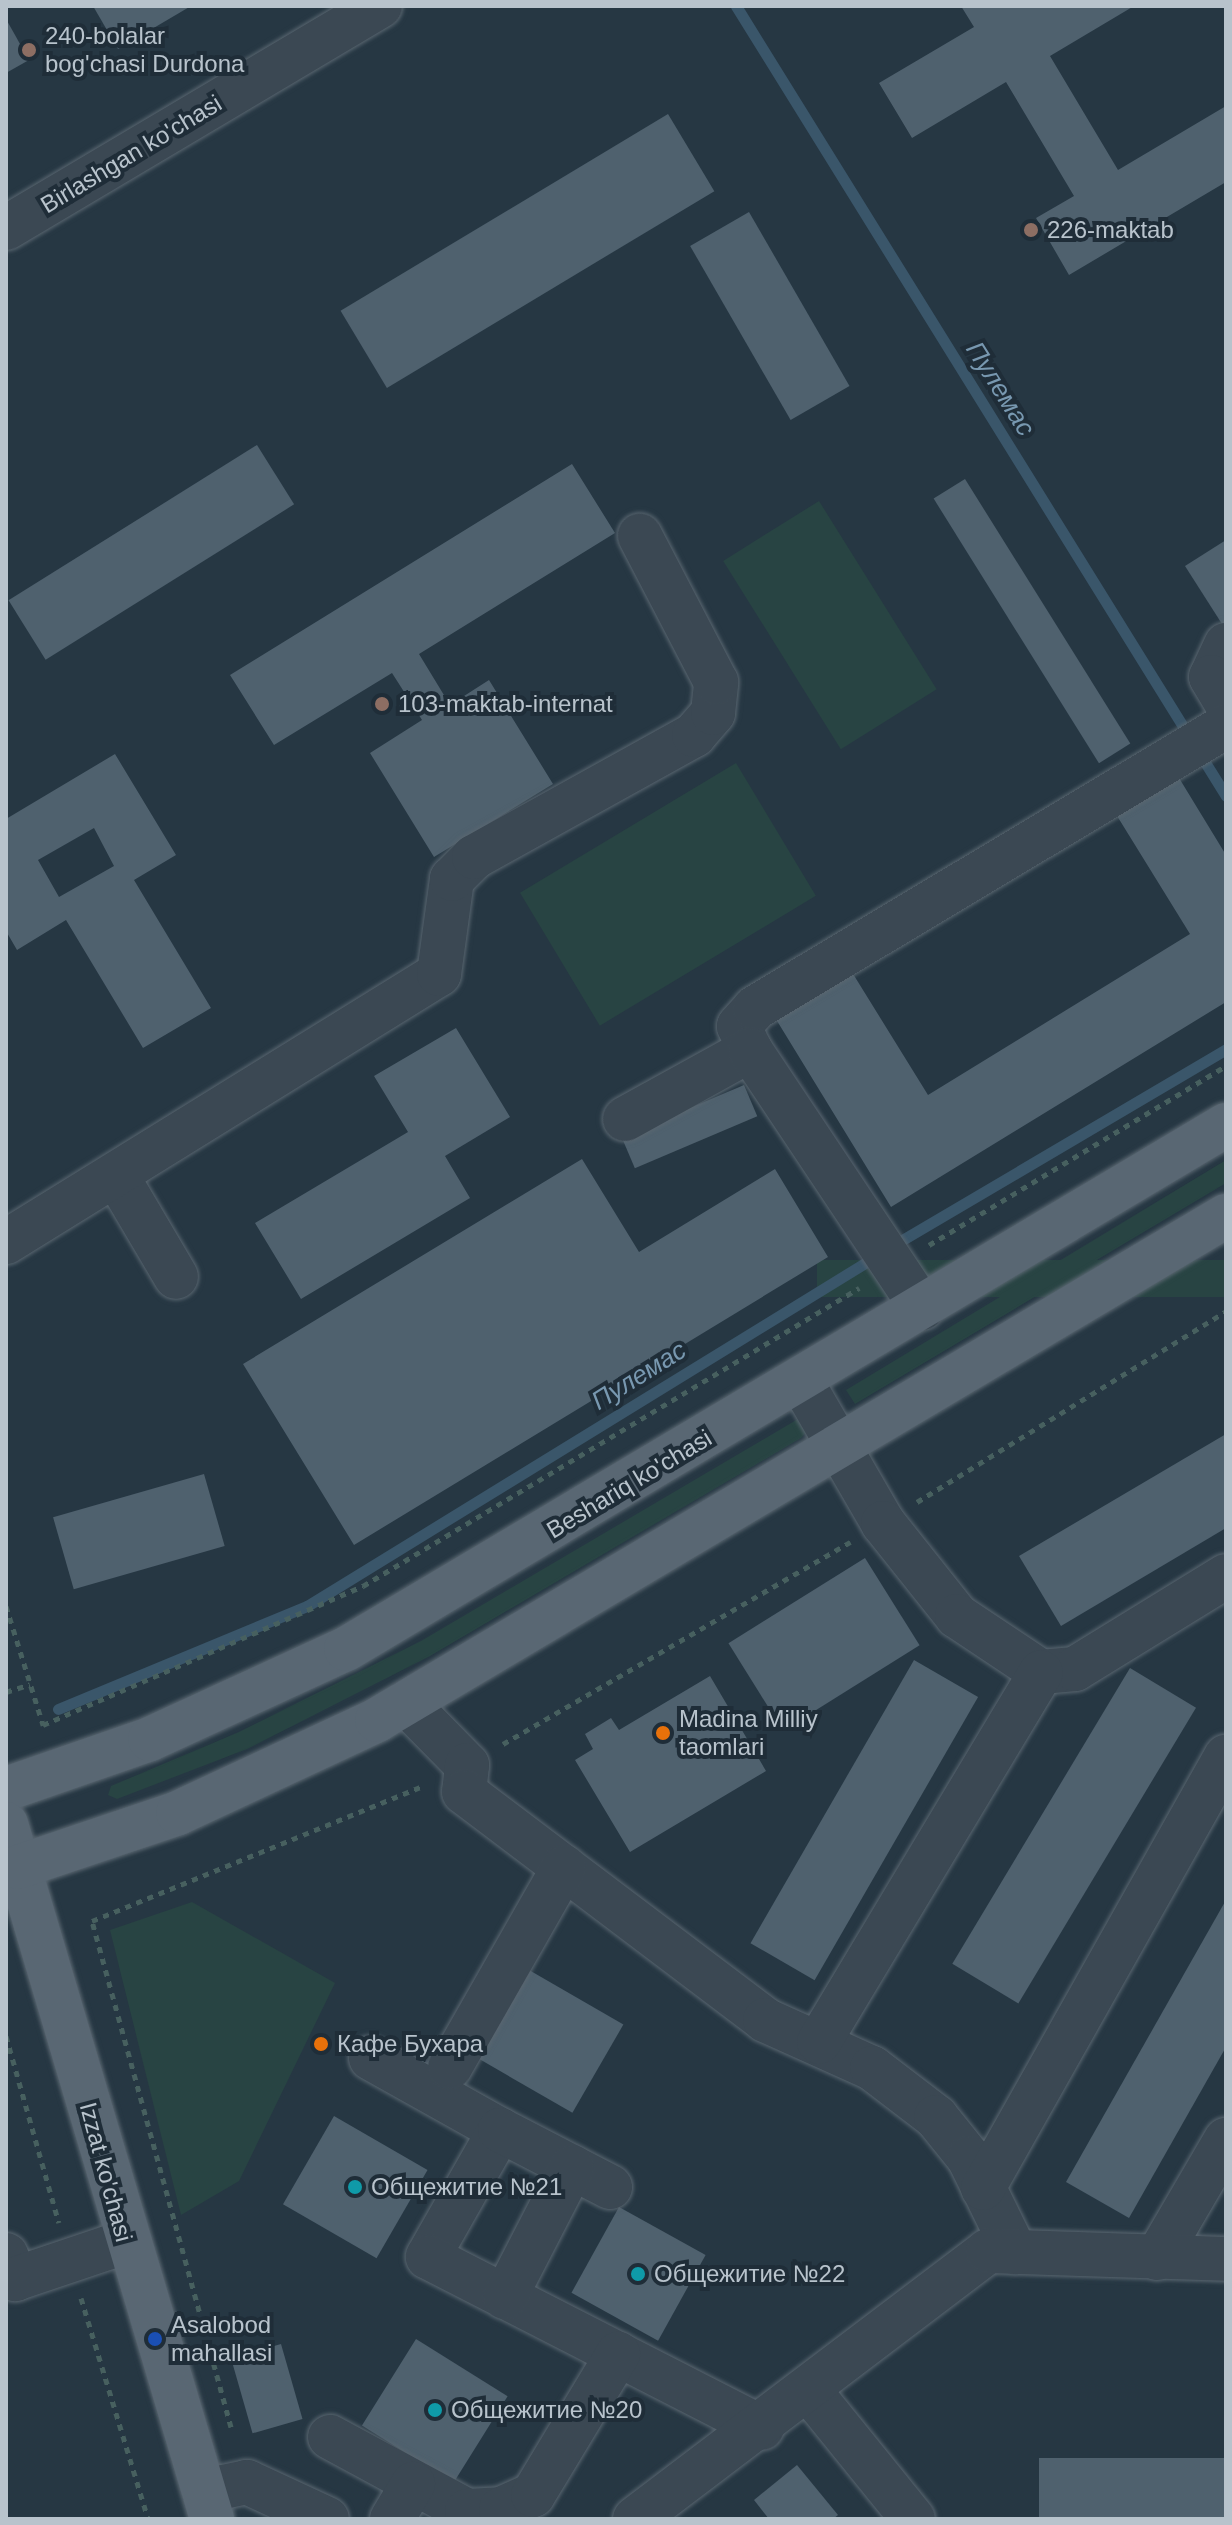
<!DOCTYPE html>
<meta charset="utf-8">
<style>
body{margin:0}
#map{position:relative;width:1232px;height:2525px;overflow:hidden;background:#263743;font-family:Arial,sans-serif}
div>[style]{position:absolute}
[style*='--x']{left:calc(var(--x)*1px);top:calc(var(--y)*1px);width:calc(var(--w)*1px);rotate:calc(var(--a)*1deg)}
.green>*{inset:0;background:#284443;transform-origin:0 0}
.stream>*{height:11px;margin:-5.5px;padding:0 5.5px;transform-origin:5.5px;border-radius:5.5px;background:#3a566a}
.building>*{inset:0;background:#4f616e;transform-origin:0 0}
.path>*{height:5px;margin-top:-2.5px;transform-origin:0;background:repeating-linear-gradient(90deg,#47605f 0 6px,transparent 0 12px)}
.roads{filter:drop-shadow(0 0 2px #596670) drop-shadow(0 0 2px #596670)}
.minor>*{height:44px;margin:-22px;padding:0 22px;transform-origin:22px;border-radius:22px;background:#3b4853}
.major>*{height:44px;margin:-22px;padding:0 22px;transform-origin:22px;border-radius:22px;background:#596773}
.dots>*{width:22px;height:22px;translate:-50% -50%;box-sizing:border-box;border:4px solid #1f2d38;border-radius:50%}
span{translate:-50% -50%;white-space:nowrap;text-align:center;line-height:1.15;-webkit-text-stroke:8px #1f2d38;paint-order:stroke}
.poi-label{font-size:24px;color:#b8c3cc}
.left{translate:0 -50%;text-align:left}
.street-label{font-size:24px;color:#b8c3cc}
.water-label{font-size:26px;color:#7898b0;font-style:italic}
.frame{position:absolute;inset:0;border:8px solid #b8c3cc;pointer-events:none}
</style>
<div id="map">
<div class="green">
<div style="left:819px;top:501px;width:222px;height:113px;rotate:58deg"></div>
<div style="left:736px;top:763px;width:155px;height:252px;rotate:59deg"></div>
<div style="clip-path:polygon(1226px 1160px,1226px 1183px,855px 1404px,846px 1390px)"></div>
<div style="left:1226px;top:1260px;width:37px;height:409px;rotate:90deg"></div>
<div style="clip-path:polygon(798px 1419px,806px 1432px,801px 1438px,430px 1656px,247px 1749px,117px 1799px,108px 1795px,111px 1786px,239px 1732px,421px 1641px)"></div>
<div style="clip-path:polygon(192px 1902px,335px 1983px,239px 2181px,181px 2215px,110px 1930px)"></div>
</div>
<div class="stream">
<div style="--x:736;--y:6;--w:859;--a:58.18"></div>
<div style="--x:1198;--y:751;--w:53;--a:58.1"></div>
<div style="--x:892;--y:1246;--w:388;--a:-30.5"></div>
<div style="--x:58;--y:1709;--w:269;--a:-22.5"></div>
<div style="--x:307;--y:1606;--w:670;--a:-31.58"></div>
</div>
<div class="building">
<div style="clip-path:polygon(93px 6px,191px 6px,118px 49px)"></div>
<div style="clip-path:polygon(961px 6px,1134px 6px,1050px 56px,1118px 170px,1226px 106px,1226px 182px,1069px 275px,1036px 218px,1074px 196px,1006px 82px,912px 138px,879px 83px,974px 27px)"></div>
<div style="clip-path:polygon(6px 19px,29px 60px,6px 73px)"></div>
<div style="left:668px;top:114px;width:90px;height:382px;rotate:59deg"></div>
<div style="left:749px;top:212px;width:201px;height:68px;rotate:60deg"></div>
<div style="left:257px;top:445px;width:70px;height:293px;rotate:58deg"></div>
<div style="clip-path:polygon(572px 464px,615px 533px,419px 654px,450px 705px,489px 680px,553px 784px,434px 857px,370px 753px,422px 720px,392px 673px,274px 745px,230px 675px)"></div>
<div style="left:965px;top:479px;width:312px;height:37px;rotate:58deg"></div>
<div style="clip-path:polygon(1226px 540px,1226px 622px,1222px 624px,1185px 566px)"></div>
<div style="clip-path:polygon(evenodd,115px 754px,176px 855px,134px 880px,211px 1008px,143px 1048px,66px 920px,17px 950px,6px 931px,6px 819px,115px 754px,94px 828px,114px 866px,59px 897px,38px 860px,94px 828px)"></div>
<div style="clip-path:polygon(1176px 773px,1226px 855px,1226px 1002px,891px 1207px,774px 1016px,850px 969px,928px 1095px,1190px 934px,1114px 811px)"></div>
<div style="clip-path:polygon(456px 1028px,510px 1117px,445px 1156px,470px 1198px,301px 1299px,255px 1223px,408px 1132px,374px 1076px)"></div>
<div style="left:744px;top:1085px;width:34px;height:133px;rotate:67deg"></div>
<div style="clip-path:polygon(582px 1159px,639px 1252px,775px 1169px,828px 1257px,354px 1545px,243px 1364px)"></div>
<div style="clip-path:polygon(1226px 1434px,1226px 1528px,1061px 1626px,1019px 1556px)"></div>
<div style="left:204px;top:1474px;width:75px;height:157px;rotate:74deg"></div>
<div style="left:865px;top:1558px;width:103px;height:161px;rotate:58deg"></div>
<div style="left:914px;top:1660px;width:74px;height:327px;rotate:30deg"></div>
<div style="left:1130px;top:1668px;width:77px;height:345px;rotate:31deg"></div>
<div style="clip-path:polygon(710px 1676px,766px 1771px,630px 1852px,575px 1760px,593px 1749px,585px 1734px,611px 1718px,619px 1730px)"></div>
<div style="clip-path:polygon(1226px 1900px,1226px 2047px,1129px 2218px,1066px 2182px)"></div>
<div style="left:529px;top:1970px;width:109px;height:102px;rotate:30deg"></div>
<div style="left:334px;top:2116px;width:108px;height:102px;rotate:30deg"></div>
<div style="left:619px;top:2207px;width:99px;height:98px;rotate:29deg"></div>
<div style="left:416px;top:2339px;width:108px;height:102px;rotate:32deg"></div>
<div style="left:281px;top:2344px;width:78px;height:52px;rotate:74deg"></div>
<div style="left:1039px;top:2458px;width:187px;height:61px"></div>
<div style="clip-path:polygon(797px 2465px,838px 2515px,833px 2519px,769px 2519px,754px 2500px)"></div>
</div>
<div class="path">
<div style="--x:929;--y:1245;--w:347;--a:-31.1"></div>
<div style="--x:917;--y:1502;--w:363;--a:-31.7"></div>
<div style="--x:6;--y:1606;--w:125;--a:72.7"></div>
<div style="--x:43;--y:1725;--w:349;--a:-23.5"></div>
<div style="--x:363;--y:1586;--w:579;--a:-31"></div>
<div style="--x:6;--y:1692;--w:25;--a:-18"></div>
<div style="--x:503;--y:1744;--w:402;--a:-30.2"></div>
<div style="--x:6;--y:2036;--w:194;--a:74.2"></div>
<div style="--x:81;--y:2298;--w:231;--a:73.1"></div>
<div style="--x:231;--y:2427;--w:525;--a:-105.36"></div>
<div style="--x:92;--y:1921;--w:357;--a:-22.2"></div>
</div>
<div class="roads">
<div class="minor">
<div style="--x:6;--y:228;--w:435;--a:-30.7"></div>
<div style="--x:1226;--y:645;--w:35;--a:115"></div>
<div style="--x:1211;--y:677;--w:29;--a:59"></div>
<div style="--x:750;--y:1050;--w:26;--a:-115"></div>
<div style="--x:739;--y:1026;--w:24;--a:-48"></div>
<div style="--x:755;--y:1008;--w:549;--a:-30.91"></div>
<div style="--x:625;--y:1119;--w:143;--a:-28.9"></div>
<div style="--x:750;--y:1050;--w:310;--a:56.3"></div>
<div style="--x:116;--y:1175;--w:118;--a:59.5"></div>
<div style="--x:6;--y:1242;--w:509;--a:-31.75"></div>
<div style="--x:439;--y:974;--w:96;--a:-82.2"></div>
<div style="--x:452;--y:879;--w:31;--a:-45"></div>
<div style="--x:474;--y:857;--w:252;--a:-29"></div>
<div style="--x:694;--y:735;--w:29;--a:-49"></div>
<div style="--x:713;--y:713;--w:31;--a:-84"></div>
<div style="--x:716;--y:682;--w:165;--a:-117.5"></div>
<div style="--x:801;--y:1381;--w:164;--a:60"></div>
<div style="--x:883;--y:1523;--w:119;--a:51.5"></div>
<div style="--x:957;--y:1616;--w:101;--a:33.7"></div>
<div style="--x:1041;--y:1672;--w:34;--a:-5"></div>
<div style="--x:1075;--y:1669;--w:177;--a:-31.6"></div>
<div style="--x:406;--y:1703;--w:87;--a:45.5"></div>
<div style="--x:467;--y:1765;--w:27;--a:96"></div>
<div style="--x:464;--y:1792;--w:378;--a:37.1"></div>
<div style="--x:765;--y:2020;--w:117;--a:24.2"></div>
<div style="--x:872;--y:2068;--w:81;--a:37.4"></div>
<div style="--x:936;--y:2117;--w:53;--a:51.2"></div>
<div style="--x:969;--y:2158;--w:105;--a:63.9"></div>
<div style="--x:819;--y:2042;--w:431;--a:-59"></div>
<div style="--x:371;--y:2058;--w:148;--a:29.2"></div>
<div style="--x:500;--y:2130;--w:146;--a:119.6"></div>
<div style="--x:428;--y:2257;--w:375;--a:27.1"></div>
<div style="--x:450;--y:2067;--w:230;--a:-60.3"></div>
<div style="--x:500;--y:2130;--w:124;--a:27.4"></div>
<div style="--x:983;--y:2188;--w:495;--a:-60.6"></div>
<div style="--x:6;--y:2255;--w:26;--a:69"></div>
<div style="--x:15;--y:2279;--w:116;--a:-18.6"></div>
<div style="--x:1157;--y:2258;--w:137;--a:-59.7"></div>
<div style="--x:505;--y:2297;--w:146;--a:-62.7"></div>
<div style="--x:811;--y:2393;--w:162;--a:51"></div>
<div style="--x:330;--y:2437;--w:156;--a:28.4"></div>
<div style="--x:467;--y:2511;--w:34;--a:-3"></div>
<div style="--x:501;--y:2509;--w:35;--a:-24"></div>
<div style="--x:533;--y:2495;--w:165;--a:-58.9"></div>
<div style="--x:204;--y:2491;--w:44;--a:-11.8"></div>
<div style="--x:247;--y:2482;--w:88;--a:24.8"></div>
<div style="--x:392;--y:2519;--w:41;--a:-59"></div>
<div style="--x:635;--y:2519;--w:443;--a:-37.2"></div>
<div style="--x:988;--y:2251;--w:238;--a:1.9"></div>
</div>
<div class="major">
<div style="--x:6;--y:1789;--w:152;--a:-19.1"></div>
<div style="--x:150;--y:1739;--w:216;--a:-24.7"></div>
<div style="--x:346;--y:1649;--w:1024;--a:-30.77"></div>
<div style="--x:6;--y:1824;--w:725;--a:73.49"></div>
<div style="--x:18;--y:1867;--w:169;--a:-18.6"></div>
<div style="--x:178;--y:1813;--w:220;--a:-25"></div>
<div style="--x:377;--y:1720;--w:987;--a:-30.7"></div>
</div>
</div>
<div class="dots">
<div style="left:29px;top:50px;background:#8d6e63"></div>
<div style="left:1031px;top:230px;background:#8d6e63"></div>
<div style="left:382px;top:704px;background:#8d6e63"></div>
<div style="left:663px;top:1733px;background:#e8710a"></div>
<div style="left:321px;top:2044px;background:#e8710a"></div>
<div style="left:355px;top:2187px;background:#0f9aa8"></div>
<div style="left:638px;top:2274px;background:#0f9aa8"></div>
<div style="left:155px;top:2339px;background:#1a4fb4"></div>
<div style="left:435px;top:2410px;background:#0f9aa8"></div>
</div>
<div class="poi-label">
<span class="left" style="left:45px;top:50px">240-bolalar<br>bog'chasi Durdona</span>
<span class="left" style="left:1047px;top:230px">226-maktab</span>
<span class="left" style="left:398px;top:704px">103-maktab-internat</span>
<span class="left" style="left:679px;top:1733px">Madina Milliy<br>taomlari</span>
<span class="left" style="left:337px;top:2044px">Кафе Бухара</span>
<span class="left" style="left:371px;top:2187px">Общежитие №21</span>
<span class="left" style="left:654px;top:2274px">Общежитие №22</span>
<span class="left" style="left:171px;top:2339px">Asalobod<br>mahallasi</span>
<span class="left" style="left:451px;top:2410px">Общежитие №20</span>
</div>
<div class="street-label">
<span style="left:131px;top:154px;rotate:-31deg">Birlashgan ko'chasi</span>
<span style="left:629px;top:1484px;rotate:-31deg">Beshariq ko'chasi</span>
<span style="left:106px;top:2172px;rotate:75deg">Izzat ko'chasi</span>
</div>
<div class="water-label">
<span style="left:1000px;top:389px;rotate:58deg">Пулемас</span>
<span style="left:639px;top:1376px;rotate:-32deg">Пулемас</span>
</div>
<div class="frame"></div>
</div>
